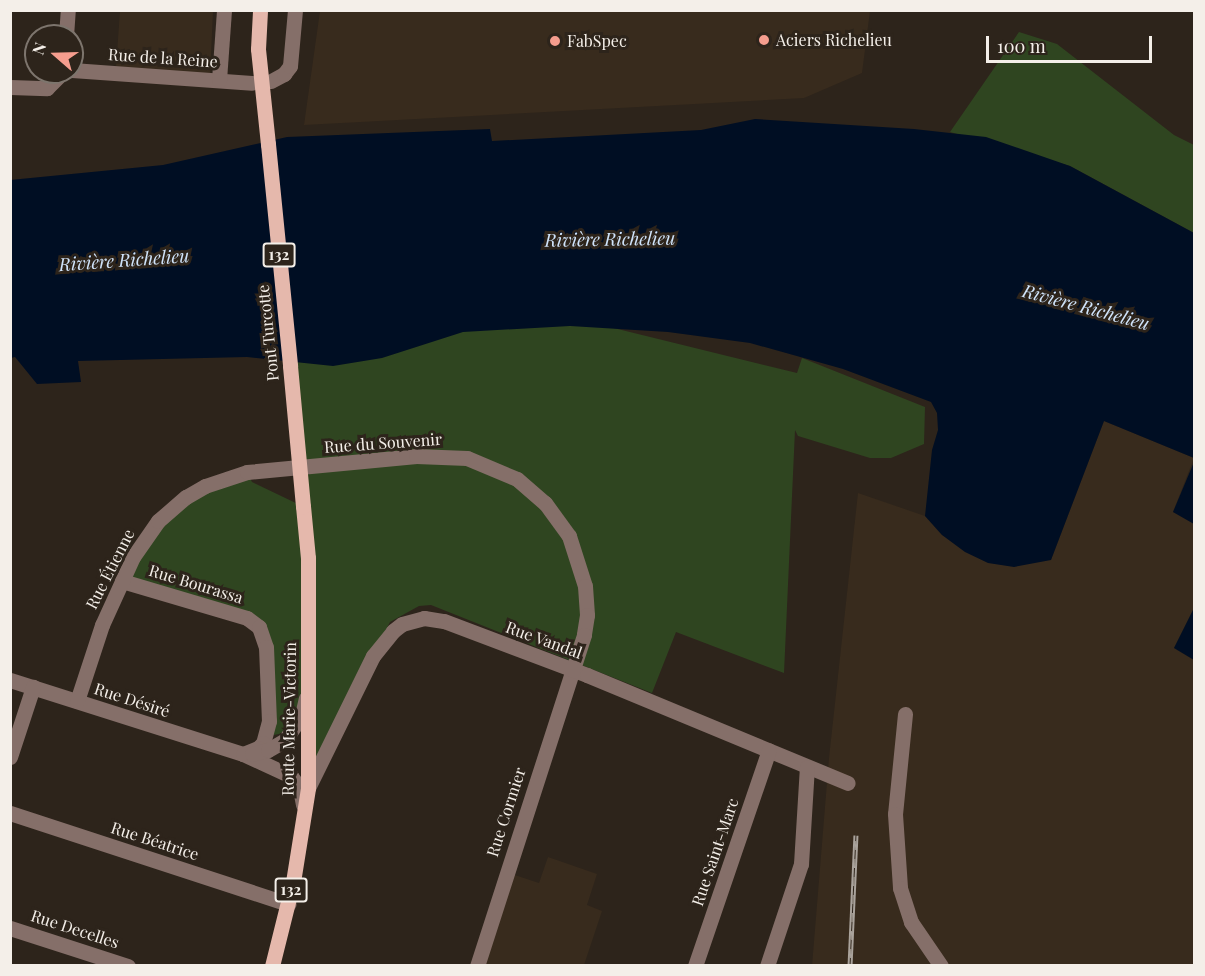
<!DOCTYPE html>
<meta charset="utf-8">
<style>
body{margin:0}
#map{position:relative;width:1205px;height:976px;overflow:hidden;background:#2d241b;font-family:"Playfair Display",serif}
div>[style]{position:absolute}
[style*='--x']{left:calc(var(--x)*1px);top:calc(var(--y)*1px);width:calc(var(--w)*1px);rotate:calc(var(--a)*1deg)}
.built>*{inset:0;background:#382b1d}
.green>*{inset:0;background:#2f4520}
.water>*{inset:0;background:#000e23}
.minor>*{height:15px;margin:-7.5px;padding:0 7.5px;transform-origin:7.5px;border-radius:7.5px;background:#856f69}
.major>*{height:15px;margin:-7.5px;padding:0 7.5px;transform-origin:7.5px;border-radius:7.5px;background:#e5b8ac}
.rail>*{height:5px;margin-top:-2.5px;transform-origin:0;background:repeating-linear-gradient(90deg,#2d241b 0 9px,#aaa39c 0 18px);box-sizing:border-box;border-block:2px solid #aaa39c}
.major-bridge>*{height:15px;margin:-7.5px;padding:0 7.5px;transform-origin:7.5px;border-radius:7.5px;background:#e5b8ac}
.dots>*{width:16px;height:16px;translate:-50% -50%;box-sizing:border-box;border:3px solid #2d241b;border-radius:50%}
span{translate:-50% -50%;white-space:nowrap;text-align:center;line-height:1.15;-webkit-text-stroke:6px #2d241b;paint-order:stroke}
.shield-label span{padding:2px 4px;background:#2d241b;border:2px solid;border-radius:4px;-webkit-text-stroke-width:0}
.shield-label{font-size:15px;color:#f4efe9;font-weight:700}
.poi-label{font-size:16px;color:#f4efe9}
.left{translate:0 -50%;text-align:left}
.street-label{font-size:16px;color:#f4efe9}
.water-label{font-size:18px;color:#d0e4fb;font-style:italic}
.frame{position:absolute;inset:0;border:12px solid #f4efe9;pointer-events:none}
.north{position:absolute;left:24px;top:24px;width:60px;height:60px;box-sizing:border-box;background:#2d241b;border:2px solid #7d756d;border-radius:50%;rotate:290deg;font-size:16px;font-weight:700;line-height:24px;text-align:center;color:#f4efe9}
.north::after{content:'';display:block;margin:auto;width:21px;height:27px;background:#f59d8e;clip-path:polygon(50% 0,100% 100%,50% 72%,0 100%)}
.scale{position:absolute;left:986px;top:36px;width:166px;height:27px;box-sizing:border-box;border:3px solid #f4efe9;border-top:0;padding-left:8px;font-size:18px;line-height:21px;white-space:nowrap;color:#f4efe9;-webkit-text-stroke:4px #2d241b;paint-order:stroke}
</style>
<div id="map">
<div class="built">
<div style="clip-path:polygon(120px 11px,213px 11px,210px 77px,116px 67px)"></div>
<div style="clip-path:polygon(320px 11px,320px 10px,870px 11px,862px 73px,804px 98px,304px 125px)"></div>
<div style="clip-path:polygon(1104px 421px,1194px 458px,1173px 512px,1194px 524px,1194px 608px,1174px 648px,1194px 660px,1194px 965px,812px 966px,829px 758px,858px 493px,925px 516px,942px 535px,1051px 560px)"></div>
<div style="clip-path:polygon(548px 857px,597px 874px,587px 905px,602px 911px,584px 965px,476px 966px,506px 872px,539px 883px)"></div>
</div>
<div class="green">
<div style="clip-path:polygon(1019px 32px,1057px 44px,1174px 135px,1194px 145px,1194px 233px,1070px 166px,950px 132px)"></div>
<div style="clip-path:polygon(573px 318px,797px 373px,802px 358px,925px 407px,924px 444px,891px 458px,870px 458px,798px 436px,795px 430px,784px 673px,676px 632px,652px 693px,431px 605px,419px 606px,390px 622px,315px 768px,308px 694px,290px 728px,279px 734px,267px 736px,259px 627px,122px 581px,171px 508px,247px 472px,252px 482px,302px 506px,295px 349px)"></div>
</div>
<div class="water">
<div style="clip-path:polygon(755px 119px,914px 129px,986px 137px,1070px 166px,1194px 233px,1194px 458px,1104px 421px,1051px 560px,1014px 567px,988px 563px,965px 552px,942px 535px,925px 516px,932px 450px,938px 430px,937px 413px,931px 402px,843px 369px,750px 343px,668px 332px,570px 326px,463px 332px,382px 358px,333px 366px,247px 357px,78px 361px,81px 382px,37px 384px,15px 357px,11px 358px,10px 180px,163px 165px,287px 137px,490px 129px,492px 141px,701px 130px)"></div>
<div style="clip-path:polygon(1194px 462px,1194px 524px,1173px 512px)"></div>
<div style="clip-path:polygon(1194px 608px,1194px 660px,1174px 648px)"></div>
</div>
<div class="minor">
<div style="--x:66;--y:36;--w:26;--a:-86"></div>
<div style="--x:72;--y:70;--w:180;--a:4.1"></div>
<div style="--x:219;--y:80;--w:70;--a:-85.9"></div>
<div style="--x:271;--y:81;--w:15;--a:-28"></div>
<div style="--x:284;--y:74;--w:10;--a:-53"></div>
<div style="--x:290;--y:66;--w:56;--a:-84.9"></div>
<div style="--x:10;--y:87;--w:37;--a:2"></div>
<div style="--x:47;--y:88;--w:23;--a:-45"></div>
<div style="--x:122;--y:581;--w:130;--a:16.5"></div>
<div style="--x:247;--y:618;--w:15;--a:37"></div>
<div style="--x:259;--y:627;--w:21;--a:71"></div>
<div style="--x:266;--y:647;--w:74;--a:87.7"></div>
<div style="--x:269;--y:721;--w:23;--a:105"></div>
<div style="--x:263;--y:743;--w:7;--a:135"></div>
<div style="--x:258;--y:748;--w:16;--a:158"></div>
<div style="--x:10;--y:680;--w:244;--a:17.6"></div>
<div style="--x:243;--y:754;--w:53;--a:24.6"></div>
<div style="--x:291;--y:776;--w:16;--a:55"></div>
<div style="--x:300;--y:789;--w:16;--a:79"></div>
<div style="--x:77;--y:701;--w:80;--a:-71.8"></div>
<div style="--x:102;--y:625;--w:75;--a:-65.5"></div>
<div style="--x:133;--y:557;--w:44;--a:-55.2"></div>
<div style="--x:158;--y:521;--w:37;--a:-41"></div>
<div style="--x:186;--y:497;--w:22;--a:-30"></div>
<div style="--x:205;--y:486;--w:44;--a:-18.4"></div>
<div style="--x:247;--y:472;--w:170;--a:-5.4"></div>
<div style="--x:416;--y:456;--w:51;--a:2.2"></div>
<div style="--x:467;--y:458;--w:54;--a:22.8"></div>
<div style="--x:517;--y:479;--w:37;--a:41"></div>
<div style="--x:545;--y:503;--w:41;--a:54"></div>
<div style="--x:569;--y:536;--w:52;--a:72.3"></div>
<div style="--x:585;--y:586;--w:29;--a:86"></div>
<div style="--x:587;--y:615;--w:20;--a:99"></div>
<div style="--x:584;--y:635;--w:348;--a:107.9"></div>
<div style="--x:905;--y:714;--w:100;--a:95.7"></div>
<div style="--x:895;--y:814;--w:74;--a:86.1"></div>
<div style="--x:900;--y:888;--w:36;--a:72"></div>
<div style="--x:911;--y:922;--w:53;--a:55.7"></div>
<div style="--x:252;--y:754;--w:16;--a:-14"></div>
<div style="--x:268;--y:750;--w:20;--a:-30"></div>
<div style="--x:285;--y:740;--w:30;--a:-56"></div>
<div style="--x:302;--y:715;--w:17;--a:-77"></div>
<div style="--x:10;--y:757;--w:74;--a:-71.8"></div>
<div style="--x:309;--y:786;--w:145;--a:-63.8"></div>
<div style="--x:373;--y:656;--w:32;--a:-51"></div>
<div style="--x:393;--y:631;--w:11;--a:-38"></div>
<div style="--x:402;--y:624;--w:23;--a:-15"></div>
<div style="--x:424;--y:618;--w:20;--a:9"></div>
<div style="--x:444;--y:621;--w:153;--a:20.7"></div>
<div style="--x:587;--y:675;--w:282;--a:22.5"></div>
<div style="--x:10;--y:813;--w:293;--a:18.1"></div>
<div style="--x:10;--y:928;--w:124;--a:17.9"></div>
<div style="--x:695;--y:966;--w:228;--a:-71.1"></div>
<div style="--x:767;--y:966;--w:108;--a:-71.6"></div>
<div style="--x:801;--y:864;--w:97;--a:-86.5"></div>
</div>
<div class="major">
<div style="--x:258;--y:49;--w:39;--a:-87"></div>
<div style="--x:268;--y:144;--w:223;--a:84.3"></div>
<div style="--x:272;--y:966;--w:87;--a:-76"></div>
<div style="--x:293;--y:882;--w:95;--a:-80.9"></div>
<div style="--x:308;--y:788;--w:230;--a:-90"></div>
<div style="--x:308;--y:558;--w:52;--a:-95.5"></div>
</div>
<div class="rail">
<div style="--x:850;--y:966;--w:131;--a:-87.4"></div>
</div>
<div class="major-bridge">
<div style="--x:258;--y:49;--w:96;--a:84"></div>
<div style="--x:290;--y:366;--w:141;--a:84.7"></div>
</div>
<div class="dots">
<div style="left:764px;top:40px;background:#f59d8e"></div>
<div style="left:555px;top:41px;background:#f59d8e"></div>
</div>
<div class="shield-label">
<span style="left:279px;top:255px">132</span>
<span style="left:291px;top:890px">132</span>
</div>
<div class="poi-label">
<span class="left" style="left:776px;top:40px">Aciers Richelieu</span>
<span class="left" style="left:567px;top:41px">FabSpec</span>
</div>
<div class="street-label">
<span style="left:163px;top:58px;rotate:4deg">Rue de la Reine</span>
<span style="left:268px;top:333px;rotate:-96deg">Pont Turcotte</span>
<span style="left:383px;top:443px;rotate:-4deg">Rue du Souvenir</span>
<span style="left:110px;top:569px;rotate:-63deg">Rue Étienne</span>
<span style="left:196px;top:584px;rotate:17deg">Rue Bourassa</span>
<span style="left:544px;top:640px;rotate:20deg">Rue Vandal</span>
<span style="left:132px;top:700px;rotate:18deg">Rue Désiré</span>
<span style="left:289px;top:719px;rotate:-89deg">Route Marie-Victorin</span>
<span style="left:506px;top:812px;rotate:-72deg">Rue Cormier</span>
<span style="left:155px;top:841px;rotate:18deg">Rue Béatrice</span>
<span style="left:715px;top:852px;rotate:-71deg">Rue Saint-Marc</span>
<span style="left:75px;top:929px;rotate:18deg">Rue Decelles</span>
</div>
<div class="water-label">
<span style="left:610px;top:239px;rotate:-1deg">Rivière Richelieu</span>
<span style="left:124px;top:260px;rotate:-4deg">Rivière Richelieu</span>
<span style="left:1086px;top:307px;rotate:15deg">Rivière Richelieu</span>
</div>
<div class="frame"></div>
<div class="north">N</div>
<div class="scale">100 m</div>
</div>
